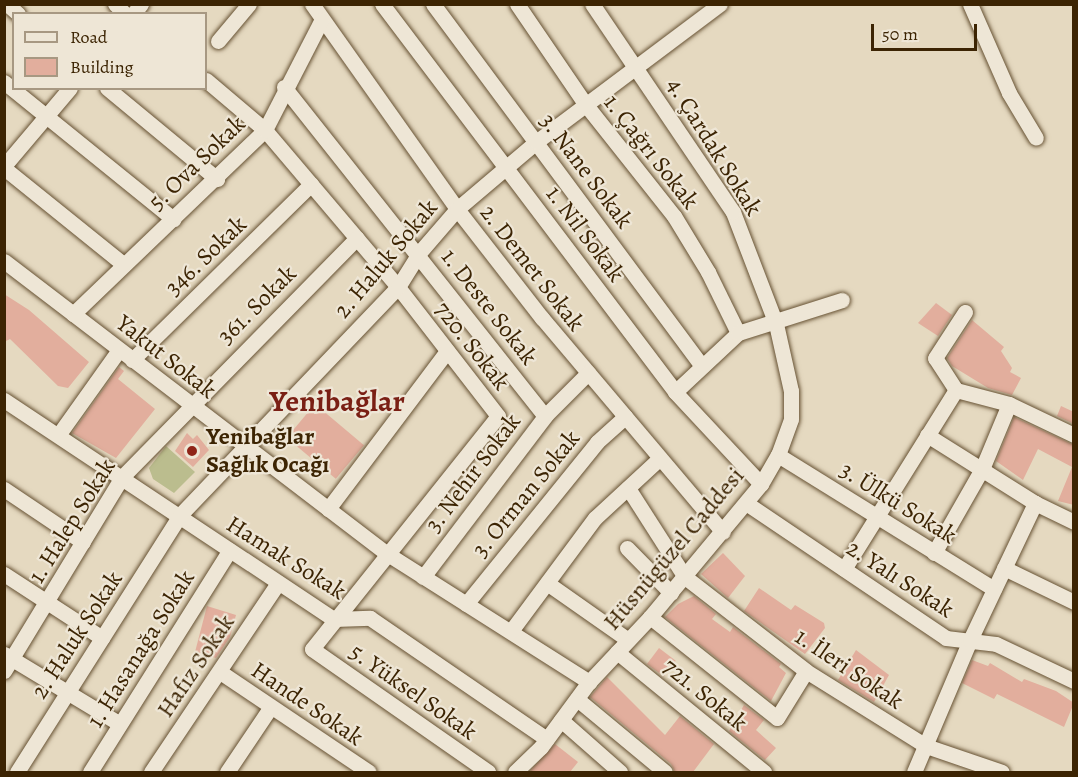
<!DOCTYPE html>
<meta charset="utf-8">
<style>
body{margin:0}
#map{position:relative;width:1078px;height:777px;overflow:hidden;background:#e5d9c0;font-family:Alegreya,serif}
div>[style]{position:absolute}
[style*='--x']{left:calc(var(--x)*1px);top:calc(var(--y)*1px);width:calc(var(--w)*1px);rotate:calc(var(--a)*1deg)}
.green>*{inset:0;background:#bbbd8e}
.building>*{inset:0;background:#e2ae9d;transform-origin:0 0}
.roads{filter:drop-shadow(0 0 2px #665132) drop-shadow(0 0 2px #665132)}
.minor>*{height:15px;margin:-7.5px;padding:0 7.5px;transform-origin:7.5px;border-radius:7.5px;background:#eee6d6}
.dots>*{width:16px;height:16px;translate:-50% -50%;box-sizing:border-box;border:3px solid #eee6d6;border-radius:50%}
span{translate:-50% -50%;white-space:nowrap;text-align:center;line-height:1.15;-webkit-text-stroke:4.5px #eee6d6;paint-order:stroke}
.street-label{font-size:24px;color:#3c2403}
.poi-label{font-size:24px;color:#3c2403;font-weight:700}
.left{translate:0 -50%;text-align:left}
.district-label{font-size:30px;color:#7a1f14;font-weight:700}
.frame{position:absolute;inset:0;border:6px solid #3c2403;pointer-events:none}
.legend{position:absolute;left:12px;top:12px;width:195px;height:78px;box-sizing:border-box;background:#eee6d6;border:2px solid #a79882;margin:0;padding:8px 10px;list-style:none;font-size:18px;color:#3c2403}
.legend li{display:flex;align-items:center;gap:12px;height:30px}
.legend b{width:30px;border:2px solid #a79882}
.scale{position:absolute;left:871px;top:24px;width:106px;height:27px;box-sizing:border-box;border:3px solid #3c2403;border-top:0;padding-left:8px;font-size:18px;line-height:21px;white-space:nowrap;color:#3c2403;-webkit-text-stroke:4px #eee6d6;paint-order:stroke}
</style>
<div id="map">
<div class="green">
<div style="clip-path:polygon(166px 446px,195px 472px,174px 493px,153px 479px,149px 468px)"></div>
</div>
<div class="building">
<div style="clip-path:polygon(4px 294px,29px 310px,89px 362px,68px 388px,58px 386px,10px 339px,4px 342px)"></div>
<div style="clip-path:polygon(936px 303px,952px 315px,938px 336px,918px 323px)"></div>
<div style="clip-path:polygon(972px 320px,1004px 347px,1001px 351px,1012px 368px,1010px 372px,1021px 378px,1012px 395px,988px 388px,952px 366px,947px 358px)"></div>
<div style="clip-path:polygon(119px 367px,124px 371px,118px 379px,155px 409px,116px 458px,72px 433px)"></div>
<div style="left:315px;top:404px;width:64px;height:44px;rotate:40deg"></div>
<div style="clip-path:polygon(1061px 406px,1074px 412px,1074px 424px,1057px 416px)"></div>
<div style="clip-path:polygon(1014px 417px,1074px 445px,1074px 505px,1058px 501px,1072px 467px,1038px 449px,1023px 480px,996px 461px)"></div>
<div style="clip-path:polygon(187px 433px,193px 439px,197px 435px,209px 450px,193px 467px,175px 451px)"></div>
<div style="clip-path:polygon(723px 553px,745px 576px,728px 598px,701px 574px)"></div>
<div style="clip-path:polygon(759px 588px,791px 610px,795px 605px,824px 623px,825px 628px,805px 654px,744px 611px)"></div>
<div style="clip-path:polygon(694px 596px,716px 614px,712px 619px,730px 632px,733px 627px,781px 664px,779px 667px,786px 673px,771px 701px,665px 617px,678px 604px)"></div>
<div style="clip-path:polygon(207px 606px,236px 615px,230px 637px,216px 658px,195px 652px)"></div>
<div style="left:659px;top:648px;width:21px;height:20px;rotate:37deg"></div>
<div style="clip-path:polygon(856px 650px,889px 675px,874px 702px,838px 680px)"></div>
<div style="clip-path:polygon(972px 660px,988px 666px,990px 663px,1022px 682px,1024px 679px,1056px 691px,1074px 703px,1064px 727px,997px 694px,994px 699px,962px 683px)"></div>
<div style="clip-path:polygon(607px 677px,665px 735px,680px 716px,714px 744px,693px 772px,675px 772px,671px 764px,590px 697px)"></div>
<div style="clip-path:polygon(744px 705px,764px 720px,756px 730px,776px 748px,765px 760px,729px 731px)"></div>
<div style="clip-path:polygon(555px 744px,578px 762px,570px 772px,529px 772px)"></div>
</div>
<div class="roads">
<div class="minor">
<div style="--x:7;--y:4;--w:15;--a:42"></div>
<div style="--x:115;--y:4;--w:14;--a:45"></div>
<div style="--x:312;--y:4;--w:251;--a:54.7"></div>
<div style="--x:457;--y:209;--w:138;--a:52.1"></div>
<div style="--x:542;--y:318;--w:280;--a:49.8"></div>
<div style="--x:382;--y:4;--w:486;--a:52.9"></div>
<div style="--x:675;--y:392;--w:126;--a:46.9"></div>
<div style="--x:433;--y:4;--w:451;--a:53.4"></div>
<div style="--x:517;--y:4;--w:122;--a:55.7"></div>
<div style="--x:586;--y:105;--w:142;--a:51.6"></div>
<div style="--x:674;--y:216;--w:66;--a:58.7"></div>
<div style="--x:708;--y:272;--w:68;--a:63.8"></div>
<div style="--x:970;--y:4;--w:97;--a:66.3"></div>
<div style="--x:1009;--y:93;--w:52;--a:59"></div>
<div style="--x:133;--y:14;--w:13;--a:-51"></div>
<div style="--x:218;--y:41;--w:48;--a:-50"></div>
<div style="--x:206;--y:80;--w:77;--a:40.3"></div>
<div style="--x:265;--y:130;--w:206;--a:49.7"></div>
<div style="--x:398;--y:287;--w:163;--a:52.2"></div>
<div style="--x:498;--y:416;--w:298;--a:128.6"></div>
<div style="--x:312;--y:649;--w:215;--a:34.9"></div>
<div style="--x:4;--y:82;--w:218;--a:39"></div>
<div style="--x:284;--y:87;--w:420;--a:51.6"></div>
<div style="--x:107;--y:88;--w:143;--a:39.6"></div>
<div style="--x:4;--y:166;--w:102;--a:-49.8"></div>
<div style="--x:4;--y:168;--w:154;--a:38.9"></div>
<div style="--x:4;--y:261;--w:481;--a:37.4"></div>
<div style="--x:386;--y:553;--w:241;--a:32.4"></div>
<div style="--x:73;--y:314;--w:266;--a:-43.8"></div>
<div style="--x:265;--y:130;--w:123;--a:-62.8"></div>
<div style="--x:132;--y:360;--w:251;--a:-44.5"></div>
<div style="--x:956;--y:390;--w:55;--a:14.8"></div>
<div style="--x:1009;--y:404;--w:72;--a:25.5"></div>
<div style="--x:956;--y:390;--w:38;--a:-123"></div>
<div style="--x:935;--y:358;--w:55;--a:-56.9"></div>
<div style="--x:675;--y:392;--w:86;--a:-43.1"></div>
<div style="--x:738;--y:333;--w:109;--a:-17.6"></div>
<div style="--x:4;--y:400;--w:396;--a:33.6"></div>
<div style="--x:334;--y:619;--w:36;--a:-2"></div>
<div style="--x:370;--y:618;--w:214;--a:34.4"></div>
<div style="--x:59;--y:434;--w:103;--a:-54.5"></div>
<div style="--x:927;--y:435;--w:128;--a:32.2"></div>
<div style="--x:1035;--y:503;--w:43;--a:26"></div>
<div style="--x:778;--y:455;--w:254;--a:31.8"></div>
<div style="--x:628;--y:488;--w:106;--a:57.4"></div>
<div style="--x:685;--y:577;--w:153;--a:37.8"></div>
<div style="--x:806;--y:671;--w:142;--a:32"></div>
<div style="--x:926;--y:746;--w:80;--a:18.9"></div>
<div style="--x:4;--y:489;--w:95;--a:33.9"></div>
<div style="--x:746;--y:503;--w:241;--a:34"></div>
<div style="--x:946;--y:638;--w:50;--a:6.8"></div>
<div style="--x:996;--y:644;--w:86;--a:25.4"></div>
<div style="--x:328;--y:509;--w:198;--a:-53"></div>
<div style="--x:627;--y:548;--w:63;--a:45.6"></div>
<div style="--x:934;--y:553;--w:97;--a:-60.3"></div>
<div style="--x:982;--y:469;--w:70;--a:-67.4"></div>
<div style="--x:1004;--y:568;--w:78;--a:25.9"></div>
<div style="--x:844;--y:569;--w:211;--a:-58"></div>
<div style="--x:4;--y:574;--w:117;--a:33.1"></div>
<div style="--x:423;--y:577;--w:202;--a:-52.8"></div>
<div style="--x:545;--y:416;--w:61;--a:-45"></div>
<div style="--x:547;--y:583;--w:99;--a:35.1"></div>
<div style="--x:466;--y:604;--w:208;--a:-51"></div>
<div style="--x:597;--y:442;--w:38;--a:-42"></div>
<div style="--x:650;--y:617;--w:162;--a:38.5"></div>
<div style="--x:777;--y:718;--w:55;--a:-58.3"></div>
<div style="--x:511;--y:631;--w:141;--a:-53.4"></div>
<div style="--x:595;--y:518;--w:88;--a:-42.7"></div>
<div style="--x:617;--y:652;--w:190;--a:39.2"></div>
<div style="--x:4;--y:654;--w:135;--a:31.1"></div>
<div style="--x:4;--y:671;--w:227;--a:-58.7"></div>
<div style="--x:122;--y:477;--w:335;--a:-45.5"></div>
<div style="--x:220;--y:672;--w:179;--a:33.9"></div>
<div style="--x:577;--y:699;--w:114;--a:39.7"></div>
<div style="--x:561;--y:720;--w:79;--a:41.4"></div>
<div style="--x:17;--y:772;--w:304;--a:-57.6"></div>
<div style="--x:180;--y:515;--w:315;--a:-46.3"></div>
<div style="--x:398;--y:287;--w:40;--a:-58"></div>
<div style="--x:419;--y:253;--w:58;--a:-49.2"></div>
<div style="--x:457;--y:209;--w:104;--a:-40.3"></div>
<div style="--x:536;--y:142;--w:230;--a:-36.9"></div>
<div style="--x:90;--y:772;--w:262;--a:-57.8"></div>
<div style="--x:151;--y:772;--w:228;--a:-56.1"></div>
<div style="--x:227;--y:772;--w:77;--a:-56.1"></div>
<div style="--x:515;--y:772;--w:36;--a:-44"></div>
<div style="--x:541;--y:747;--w:81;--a:-53.6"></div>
<div style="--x:589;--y:682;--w:89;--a:-46.8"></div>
<div style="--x:650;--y:617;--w:173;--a:-50.2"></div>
<div style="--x:761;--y:484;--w:34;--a:-60"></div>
<div style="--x:778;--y:455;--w:38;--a:-70"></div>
<div style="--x:791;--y:419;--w:28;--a:-90"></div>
<div style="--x:791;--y:391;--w:69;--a:-102.6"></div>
<div style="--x:776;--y:324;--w:120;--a:-111"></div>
<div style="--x:733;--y:212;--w:251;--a:-124.1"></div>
<div style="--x:914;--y:772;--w:143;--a:-67"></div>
<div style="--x:970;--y:640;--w:152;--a:-64.6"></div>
</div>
</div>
<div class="dots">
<div style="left:192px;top:451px;background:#8f2418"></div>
</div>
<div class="street-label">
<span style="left:714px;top:147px;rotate:58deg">4. Çardak Sokak</span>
<span style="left:651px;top:152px;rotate:52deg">1. Çağrı Sokak</span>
<span style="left:197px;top:163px;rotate:-44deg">5. Ova Sokak</span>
<span style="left:586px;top:171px;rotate:53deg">3. Nane Sokak</span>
<span style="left:585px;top:234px;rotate:53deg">1. Nil Sokak</span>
<span style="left:206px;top:256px;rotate:-44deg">346. Sokak</span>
<span style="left:386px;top:259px;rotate:-50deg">2. Haluk Sokak</span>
<span style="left:532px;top:268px;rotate:52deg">2. Demet Sokak</span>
<span style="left:257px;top:305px;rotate:-45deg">361. Sokak</span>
<span style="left:489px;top:307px;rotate:52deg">1. Deste Sokak</span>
<span style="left:472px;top:346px;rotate:52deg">720. Sokak</span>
<span style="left:166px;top:357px;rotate:38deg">Yakut Sokak</span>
<span style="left:473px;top:473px;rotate:-53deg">3. Nehir Sokak</span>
<span style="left:526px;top:494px;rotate:-51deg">3. Orman Sokak</span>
<span style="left:898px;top:503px;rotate:32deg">3. Ülkü Sokak</span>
<span style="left:72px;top:521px;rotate:-58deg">1. Halep Sokak</span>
<span style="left:674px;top:549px;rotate:-50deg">Hüsnügüzel Caddesi</span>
<span style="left:286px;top:558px;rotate:32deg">Hamak Sokak</span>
<span style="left:900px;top:579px;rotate:33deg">2. Yalı Sokak</span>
<span style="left:77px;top:635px;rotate:-57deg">2. Haluk Sokak</span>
<span style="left:141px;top:649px;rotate:-58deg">1. Hasanağa Sokak</span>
<span style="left:196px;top:666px;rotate:-56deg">Hafız Sokak</span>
<span style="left:849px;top:669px;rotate:34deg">1. İleri Sokak</span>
<span style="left:413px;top:692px;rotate:35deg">5. Yüksel Sokak</span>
<span style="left:705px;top:695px;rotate:39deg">721. Sokak</span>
<span style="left:307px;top:704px;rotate:34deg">Hande Sokak</span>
</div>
<div class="poi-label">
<span class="left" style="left:206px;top:451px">Yenibağlar<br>Sağlık Ocağı</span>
</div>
<div class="district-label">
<span style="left:337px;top:401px">Yenibağlar</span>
</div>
<div class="frame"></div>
<ul class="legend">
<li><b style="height:8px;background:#eee6d6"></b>Road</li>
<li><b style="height:16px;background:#e2ae9d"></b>Building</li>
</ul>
<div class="scale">50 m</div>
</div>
